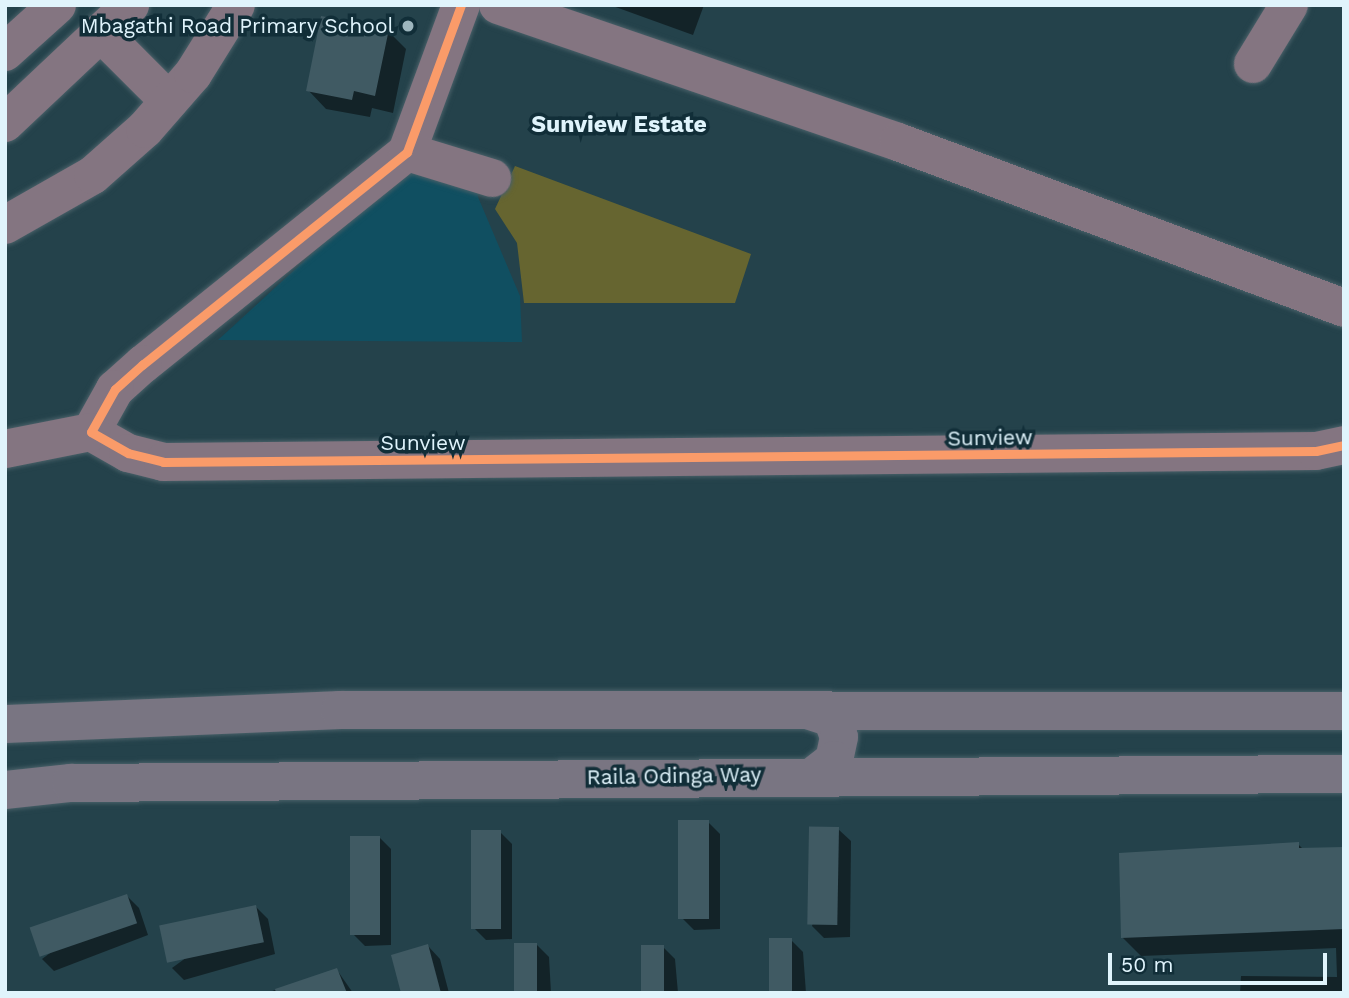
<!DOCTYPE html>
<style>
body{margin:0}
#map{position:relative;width:1349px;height:998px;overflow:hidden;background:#24424b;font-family:"Work Sans",sans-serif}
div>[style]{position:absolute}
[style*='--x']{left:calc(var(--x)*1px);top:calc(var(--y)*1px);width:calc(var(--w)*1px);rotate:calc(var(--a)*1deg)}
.built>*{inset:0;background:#104f61}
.green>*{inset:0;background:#666530}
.shadow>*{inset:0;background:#0007}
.building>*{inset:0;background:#405a63;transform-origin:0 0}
.roads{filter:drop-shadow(0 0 2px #496068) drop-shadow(0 0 2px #496068)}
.minor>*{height:38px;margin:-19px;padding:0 19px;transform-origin:19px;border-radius:19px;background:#847581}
.major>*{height:38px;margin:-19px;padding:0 19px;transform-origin:19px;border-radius:19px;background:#797582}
.cycleway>*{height:9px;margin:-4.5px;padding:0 4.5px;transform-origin:4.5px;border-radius:4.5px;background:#fa9b69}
.dots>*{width:19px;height:19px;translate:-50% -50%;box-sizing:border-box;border:4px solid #112e38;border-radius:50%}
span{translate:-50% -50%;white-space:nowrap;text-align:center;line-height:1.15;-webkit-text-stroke:7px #112e38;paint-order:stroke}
.poi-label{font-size:21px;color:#e0f4fc}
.right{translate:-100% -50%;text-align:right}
.street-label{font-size:21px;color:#e0f4fc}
.neighbourhood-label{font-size:23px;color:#e0f4fc;font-weight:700}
.frame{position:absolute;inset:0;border:7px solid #e0f4fc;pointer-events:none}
.scale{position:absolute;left:1108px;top:953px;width:219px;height:32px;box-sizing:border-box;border:4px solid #e0f4fc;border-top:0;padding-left:9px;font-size:21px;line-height:24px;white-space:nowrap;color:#e0f4fc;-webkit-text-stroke:5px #112e38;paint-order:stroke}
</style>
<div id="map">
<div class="built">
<div style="clip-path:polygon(411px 163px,476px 180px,478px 197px,520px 296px,522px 342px,218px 340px)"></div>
</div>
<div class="green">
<div style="clip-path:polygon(515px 166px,751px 254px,735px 303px,524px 303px,517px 243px,495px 209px)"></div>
</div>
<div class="shadow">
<div style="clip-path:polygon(610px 5px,704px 5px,693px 35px)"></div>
<div style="clip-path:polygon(388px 31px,406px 49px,393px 113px,372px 108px,370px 117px,326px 109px,308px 90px)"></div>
<div style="clip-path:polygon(708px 822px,720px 834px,720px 929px,694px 930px,682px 918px)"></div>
<div style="clip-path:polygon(838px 829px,851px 841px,850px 937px,824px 938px,812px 926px)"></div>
<div style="clip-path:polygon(500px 832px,512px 844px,512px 939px,486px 940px,474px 928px)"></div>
<div style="clip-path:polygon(379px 837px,391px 849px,391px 945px,365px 946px,353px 934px)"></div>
<div style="clip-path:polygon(1298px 844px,1304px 850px,1344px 849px,1344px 993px,1240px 993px,1241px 976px,1337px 977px,1336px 948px,1141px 956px,1122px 937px)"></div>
<div style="clip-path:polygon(127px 896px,139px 908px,148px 935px,54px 971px,42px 959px)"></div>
<div style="clip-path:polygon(256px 907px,268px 919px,275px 954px,184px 980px,172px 968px)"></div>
<div style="clip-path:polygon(791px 940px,803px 952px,806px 993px,774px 993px)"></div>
<div style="clip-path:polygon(537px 945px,549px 957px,551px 993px,520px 993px)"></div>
<div style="clip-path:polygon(428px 946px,440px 959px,449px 993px,403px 993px)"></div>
<div style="clip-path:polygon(663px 947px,675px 959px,678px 993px,646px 993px)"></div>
<div style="clip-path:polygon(337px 970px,353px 993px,266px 993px)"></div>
</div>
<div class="building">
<div style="clip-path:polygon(321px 16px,389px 29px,375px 96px,354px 91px,352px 100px,306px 91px)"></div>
<div style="left:678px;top:820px;width:31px;height:99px"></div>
<div style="left:839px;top:827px;width:98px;height:30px;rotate:91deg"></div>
<div style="left:471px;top:830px;width:30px;height:99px"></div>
<div style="left:350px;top:836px;width:30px;height:99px"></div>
<div style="clip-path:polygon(1299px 842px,1299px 848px,1344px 847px,1344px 929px,1121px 938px,1119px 853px)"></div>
<div style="left:127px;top:894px;width:31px;height:103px;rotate:71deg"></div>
<div style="left:256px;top:905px;width:38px;height:99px;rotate:78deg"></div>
<div style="left:769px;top:938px;width:23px;height:55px"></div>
<div style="left:514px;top:943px;width:23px;height:50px"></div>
<div style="clip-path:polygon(428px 944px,441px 993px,401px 993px,391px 955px)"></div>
<div style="left:641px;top:945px;width:23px;height:48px"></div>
<div style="clip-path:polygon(337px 968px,347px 993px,276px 993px,275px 989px)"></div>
</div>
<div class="roads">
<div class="minor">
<div style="--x:461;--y:5;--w:157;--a:110.2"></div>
<div style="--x:407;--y:152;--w:339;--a:141.2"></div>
<div style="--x:143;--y:364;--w:38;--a:138"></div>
<div style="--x:115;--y:389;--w:49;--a:119.2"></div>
<div style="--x:91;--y:432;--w:43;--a:29.6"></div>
<div style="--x:128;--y:453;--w:36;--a:14"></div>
<div style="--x:163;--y:462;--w:1153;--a:-0.55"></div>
<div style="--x:1316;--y:451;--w:29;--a:-12"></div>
<div style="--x:498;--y:5;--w:423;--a:18.9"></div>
<div style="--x:898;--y:142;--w:476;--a:20.4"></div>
<div style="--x:101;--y:33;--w:96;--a:45"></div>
<div style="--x:5;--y:52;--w:70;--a:-42.1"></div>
<div style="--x:1253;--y:64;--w:69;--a:-58.6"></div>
<div style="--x:5;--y:123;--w:172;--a:-43.3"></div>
<div style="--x:407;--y:152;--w:89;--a:17"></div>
<div style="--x:5;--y:225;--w:101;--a:-29.6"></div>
<div style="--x:93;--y:175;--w:69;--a:-41.5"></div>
<div style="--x:145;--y:129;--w:73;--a:-48.9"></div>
<div style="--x:193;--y:74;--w:81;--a:-58.1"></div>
<div style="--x:5;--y:449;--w:88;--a:-11.2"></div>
</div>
<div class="major">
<div style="--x:807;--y:710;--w:26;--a:18"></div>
<div style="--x:832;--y:718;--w:20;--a:70"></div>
<div style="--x:839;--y:737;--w:24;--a:102"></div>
<div style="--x:834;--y:760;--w:24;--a:142"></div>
<div style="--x:5;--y:724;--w:335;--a:-2.4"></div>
<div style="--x:340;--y:710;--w:1004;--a:0.06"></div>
<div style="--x:5;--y:790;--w:66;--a:-6.1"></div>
<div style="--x:71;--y:783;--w:1273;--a:-0.41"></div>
</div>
</div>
<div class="cycleway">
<div style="--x:461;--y:5;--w:157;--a:110.2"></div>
<div style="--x:407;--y:152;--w:339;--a:141.2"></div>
<div style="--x:143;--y:364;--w:38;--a:138"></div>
<div style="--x:115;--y:389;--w:49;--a:119.2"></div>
<div style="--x:91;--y:432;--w:43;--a:29.6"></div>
<div style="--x:128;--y:453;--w:36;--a:14"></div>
<div style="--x:163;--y:462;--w:1153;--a:-0.55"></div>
<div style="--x:1316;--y:451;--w:29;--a:-12"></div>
</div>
<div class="dots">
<div style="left:408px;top:26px;background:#9eb6be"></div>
</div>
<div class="poi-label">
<span class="right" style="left:394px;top:26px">Mbagathi Road Primary School</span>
</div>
<div class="street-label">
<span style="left:990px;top:438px;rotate:-1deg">Sunview</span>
<span style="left:423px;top:443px">Sunview</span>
<span style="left:674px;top:776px;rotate:-1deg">Raila Odinga Way</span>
</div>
<div class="neighbourhood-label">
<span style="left:619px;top:125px">Sunview Estate</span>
</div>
<div class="frame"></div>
<div class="scale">50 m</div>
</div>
